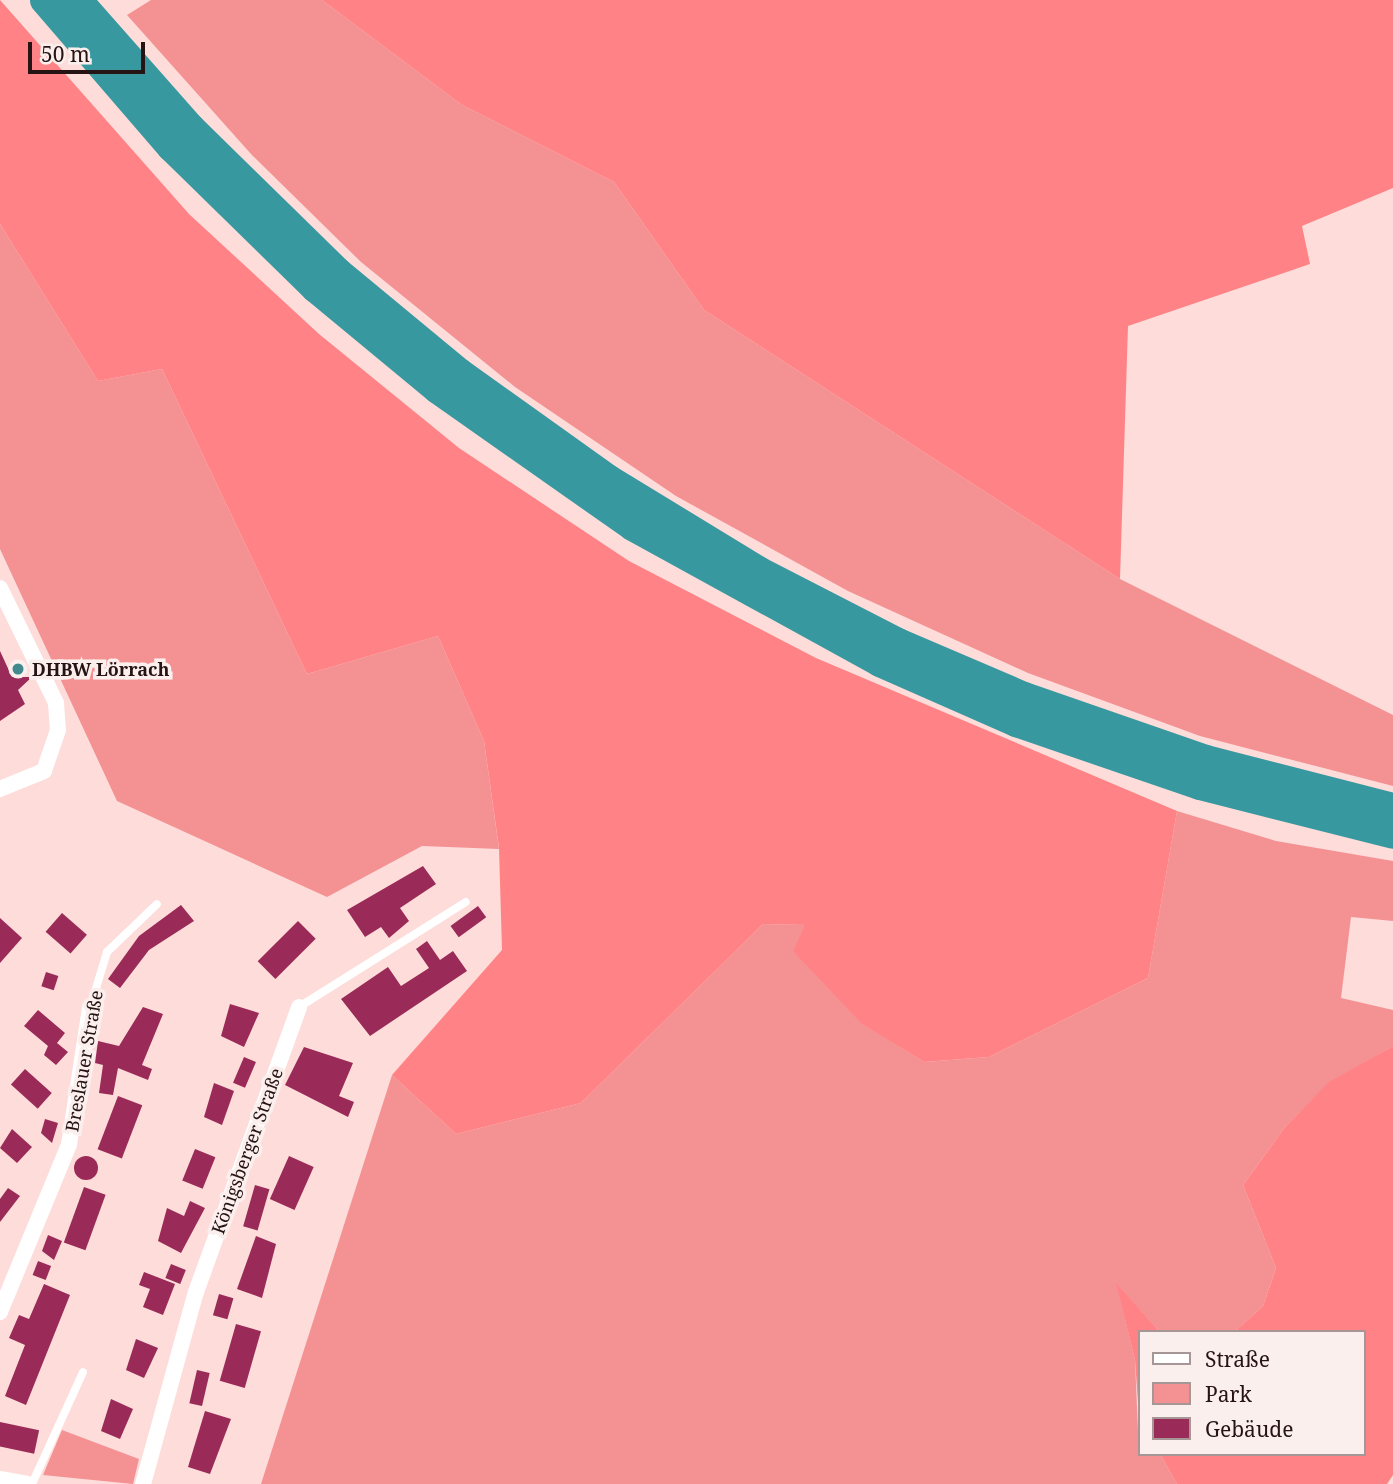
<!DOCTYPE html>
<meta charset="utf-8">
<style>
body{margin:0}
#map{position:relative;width:1393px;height:1484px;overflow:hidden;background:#fddcda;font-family:"Noto Serif",serif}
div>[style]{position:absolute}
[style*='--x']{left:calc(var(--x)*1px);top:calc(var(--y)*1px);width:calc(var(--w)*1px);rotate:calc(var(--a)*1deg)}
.green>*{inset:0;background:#f49293}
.forest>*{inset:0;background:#ff8386}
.building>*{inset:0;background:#9a2b58;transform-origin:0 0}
.round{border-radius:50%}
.lane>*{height:8px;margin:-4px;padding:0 4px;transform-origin:4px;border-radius:4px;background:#fff}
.street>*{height:16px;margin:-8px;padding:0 8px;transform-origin:8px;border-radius:8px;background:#fff}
.highway>*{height:30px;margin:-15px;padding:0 15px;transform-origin:15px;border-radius:15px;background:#37999f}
.dots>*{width:19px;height:19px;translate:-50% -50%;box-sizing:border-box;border:4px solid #fbefee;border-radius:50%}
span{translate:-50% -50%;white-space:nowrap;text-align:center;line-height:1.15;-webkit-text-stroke:7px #fbefee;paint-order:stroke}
.poi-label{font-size:18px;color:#261313;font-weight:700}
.left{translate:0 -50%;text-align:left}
.street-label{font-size:18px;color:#261313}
.legend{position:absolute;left:1138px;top:1330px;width:228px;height:126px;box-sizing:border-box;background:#fbefee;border:2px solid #a69796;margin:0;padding:9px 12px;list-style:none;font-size:21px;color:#261313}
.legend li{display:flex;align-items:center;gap:14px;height:35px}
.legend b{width:35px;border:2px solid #a69796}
.scale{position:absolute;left:28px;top:42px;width:117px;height:32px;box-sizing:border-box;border:4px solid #261313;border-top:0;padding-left:9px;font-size:21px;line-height:24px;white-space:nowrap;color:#261313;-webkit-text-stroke:5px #fbefee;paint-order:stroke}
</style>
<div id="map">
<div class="green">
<div style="clip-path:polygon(151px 0,322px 0,462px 105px,614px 182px,704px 310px,1120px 579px,1393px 715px,1393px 786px,1200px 736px,1028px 673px,848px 591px,676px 496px,515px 387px,361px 262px,251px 154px,127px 15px)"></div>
<div style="clip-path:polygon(0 224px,98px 381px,162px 369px,307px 674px,438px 636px,484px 741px,499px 849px,422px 846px,327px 897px,117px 801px,0 549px)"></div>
<div style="clip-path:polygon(1177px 811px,1276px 841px,1393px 861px,1393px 921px,1351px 917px,1341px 998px,1393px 1010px,1393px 1046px,1329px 1083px,1285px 1127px,1243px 1185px,1276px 1268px,1263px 1306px,1234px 1332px,1160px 1332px,1117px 1285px,1135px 1360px,1139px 1454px,1160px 1454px,1177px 1484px,261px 1484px,392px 1075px,456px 1134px,581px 1103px,763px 924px,805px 925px,861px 1022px,924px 1062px,989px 1057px,1148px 978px)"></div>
<div style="clip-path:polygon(62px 1430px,139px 1459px,133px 1484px,43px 1475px)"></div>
</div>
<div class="forest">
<div style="clip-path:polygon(0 0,189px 214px,319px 334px,459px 448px,629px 561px,816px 658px,1177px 811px,1148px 978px,989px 1057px,924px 1062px,861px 1023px,793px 951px,805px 925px,763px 924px,581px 1103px,456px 1134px,392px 1075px,502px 950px,499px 848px,484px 741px,438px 636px,307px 674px,162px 369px,98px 381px,0 224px)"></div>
<div style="clip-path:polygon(322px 0,1393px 0,1393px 188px,1302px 226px,1310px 264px,1128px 326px,1120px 579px,704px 310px,614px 182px,462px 105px)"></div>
<div style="clip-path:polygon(1393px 1046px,1393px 1475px,1387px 1484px,1177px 1484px,1160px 1454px,1363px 1454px,1363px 1332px,1234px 1332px,1263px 1306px,1276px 1268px,1243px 1185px,1285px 1127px,1329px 1082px)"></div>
<div style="clip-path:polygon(1116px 1283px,1160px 1332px,1139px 1332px,1139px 1417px,1135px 1360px)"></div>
</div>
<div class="building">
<div style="clip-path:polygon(0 651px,12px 677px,32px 677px,18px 690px,25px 704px,0 721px)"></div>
<div style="clip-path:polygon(423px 866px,436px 884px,400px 908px,409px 921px,389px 938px,381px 927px,365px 937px,347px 910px)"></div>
<div style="clip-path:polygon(181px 905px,194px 921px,149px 950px,120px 988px,108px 979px,139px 936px)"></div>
<div style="left:478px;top:906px;width:14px;height:34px;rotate:54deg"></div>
<div style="left:62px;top:913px;width:33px;height:25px;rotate:41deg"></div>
<div style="clip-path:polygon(0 918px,22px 938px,0 963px)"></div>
<div style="left:298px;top:921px;width:25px;height:57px;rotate:45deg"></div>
<div style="clip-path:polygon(427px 941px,440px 960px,453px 951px,467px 971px,370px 1036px,341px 999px,388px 967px,401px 986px,429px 968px,416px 949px)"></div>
<div style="left:46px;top:972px;width:13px;height:15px;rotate:18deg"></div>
<div style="clip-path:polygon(230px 1004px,259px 1013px,244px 1047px,221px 1036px)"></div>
<div style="clip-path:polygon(143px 1007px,163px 1014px,142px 1065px,152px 1069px,148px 1080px,118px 1068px,113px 1095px,99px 1093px,103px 1065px,95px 1063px,98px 1041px,119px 1046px)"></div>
<div style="clip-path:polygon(38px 1010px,65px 1033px,57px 1043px,68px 1052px,56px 1065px,44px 1055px,48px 1046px,24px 1026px)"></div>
<div style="clip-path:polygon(304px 1047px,353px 1063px,339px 1096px,354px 1102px,348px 1117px,285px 1085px)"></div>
<div style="left:244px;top:1057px;width:13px;height:28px;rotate:23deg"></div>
<div style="left:25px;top:1069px;width:36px;height:21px;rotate:42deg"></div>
<div style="clip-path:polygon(214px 1083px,234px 1091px,222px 1125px,204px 1117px)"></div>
<div style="left:118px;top:1096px;width:26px;height:57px;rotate:21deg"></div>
<div style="clip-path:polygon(45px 1119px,58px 1123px,52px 1143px,41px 1133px)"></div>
<div style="clip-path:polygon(12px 1129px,32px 1147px,17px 1163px,0 1148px)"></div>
<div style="left:195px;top:1149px;width:22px;height:34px;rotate:22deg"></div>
<div class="round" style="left:74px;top:1156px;width:24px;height:24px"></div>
<div style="left:289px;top:1156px;width:27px;height:47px;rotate:24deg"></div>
<div style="left:255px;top:1185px;width:15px;height:43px;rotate:16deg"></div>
<div style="left:84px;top:1187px;width:23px;height:59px;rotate:20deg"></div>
<div style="clip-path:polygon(8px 1188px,20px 1196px,0 1222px,0 1199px)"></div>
<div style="clip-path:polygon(190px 1201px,205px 1208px,181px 1253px,158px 1241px,167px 1208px,184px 1216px)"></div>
<div style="clip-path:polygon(48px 1235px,62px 1241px,54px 1260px,42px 1251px)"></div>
<div style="clip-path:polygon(256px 1236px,276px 1244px,262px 1298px,237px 1289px)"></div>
<div style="left:38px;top:1261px;width:14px;height:15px;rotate:21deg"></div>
<div style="left:171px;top:1264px;width:16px;height:15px;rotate:22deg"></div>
<div style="clip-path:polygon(144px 1272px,175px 1284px,163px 1315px,143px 1307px,150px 1289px,139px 1285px)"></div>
<div style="clip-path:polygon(44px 1284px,70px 1295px,26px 1405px,5px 1396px,25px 1345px,9px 1338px,19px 1315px,29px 1319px)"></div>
<div style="left:219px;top:1294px;width:15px;height:22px;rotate:16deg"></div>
<div style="left:236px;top:1324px;width:26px;height:59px;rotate:16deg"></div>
<div style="clip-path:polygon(136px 1339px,158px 1348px,144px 1378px,126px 1370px)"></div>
<div style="left:197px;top:1370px;width:13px;height:34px;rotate:13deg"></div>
<div style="clip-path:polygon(111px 1399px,133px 1409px,120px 1439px,101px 1431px)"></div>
<div style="clip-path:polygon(205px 1411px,231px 1419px,210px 1474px,188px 1467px)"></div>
<div style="left:0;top:1422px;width:40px;height:24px;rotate:12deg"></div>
</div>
<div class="lane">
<div style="--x:299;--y:1007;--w:197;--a:-32.2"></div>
<div style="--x:90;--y:1008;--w:59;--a:-73.1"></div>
<div style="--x:107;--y:952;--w:69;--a:-43.8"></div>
<div style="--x:32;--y:1484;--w:123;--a:-65.5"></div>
</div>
<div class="street">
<div style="--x:0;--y:588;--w:128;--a:64"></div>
<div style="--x:56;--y:703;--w:27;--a:86"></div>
<div style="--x:58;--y:730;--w:43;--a:108.9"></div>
<div style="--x:44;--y:771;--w:48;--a:157.8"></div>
<div style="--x:0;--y:1312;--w:181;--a:-67.6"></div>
<div style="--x:69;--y:1145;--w:139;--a:-81.3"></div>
<div style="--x:0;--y:1479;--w:27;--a:10"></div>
<div style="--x:143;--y:1484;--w:199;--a:-74.6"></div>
<div style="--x:196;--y:1292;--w:303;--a:-70.1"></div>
</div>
<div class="highway">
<div style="--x:45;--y:0;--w:194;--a:49.2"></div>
<div style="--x:172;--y:147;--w:202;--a:44.4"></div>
<div style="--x:316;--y:288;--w:158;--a:39.6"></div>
<div style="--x:438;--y:389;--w:238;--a:35.1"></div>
<div style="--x:633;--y:526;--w:282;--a:28.8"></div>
<div style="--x:880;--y:662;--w:149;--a:23.8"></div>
<div style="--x:1016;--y:722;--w:194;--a:18.9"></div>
<div style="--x:1200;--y:785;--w:199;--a:14.2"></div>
<div style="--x:77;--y:0;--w:171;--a:48.6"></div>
<div style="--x:190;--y:128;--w:206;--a:44.4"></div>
<div style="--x:337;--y:272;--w:158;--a:39.6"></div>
<div style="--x:459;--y:373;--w:184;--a:35.5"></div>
<div style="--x:609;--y:480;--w:175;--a:31.4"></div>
<div style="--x:758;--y:571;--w:157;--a:27.2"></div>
<div style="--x:898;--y:643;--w:137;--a:23.2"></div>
<div style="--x:1024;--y:697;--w:193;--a:19.1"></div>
<div style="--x:1206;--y:760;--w:193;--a:14.4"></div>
</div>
<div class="dots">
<div style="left:18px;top:669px;background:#41898d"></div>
</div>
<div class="poi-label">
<span class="left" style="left:32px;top:669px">DHBW Lörrach</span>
</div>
<div class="street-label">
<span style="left:84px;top:1061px;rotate:-80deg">Breslauer Straße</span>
<span style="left:247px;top:1151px;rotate:-70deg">Königsberger Straße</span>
</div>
<ul class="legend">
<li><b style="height:9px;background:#fff"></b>Straße</li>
<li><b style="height:19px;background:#f49293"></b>Park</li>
<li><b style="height:19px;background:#9a2b58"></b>Gebäude</li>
</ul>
<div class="scale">50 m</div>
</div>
